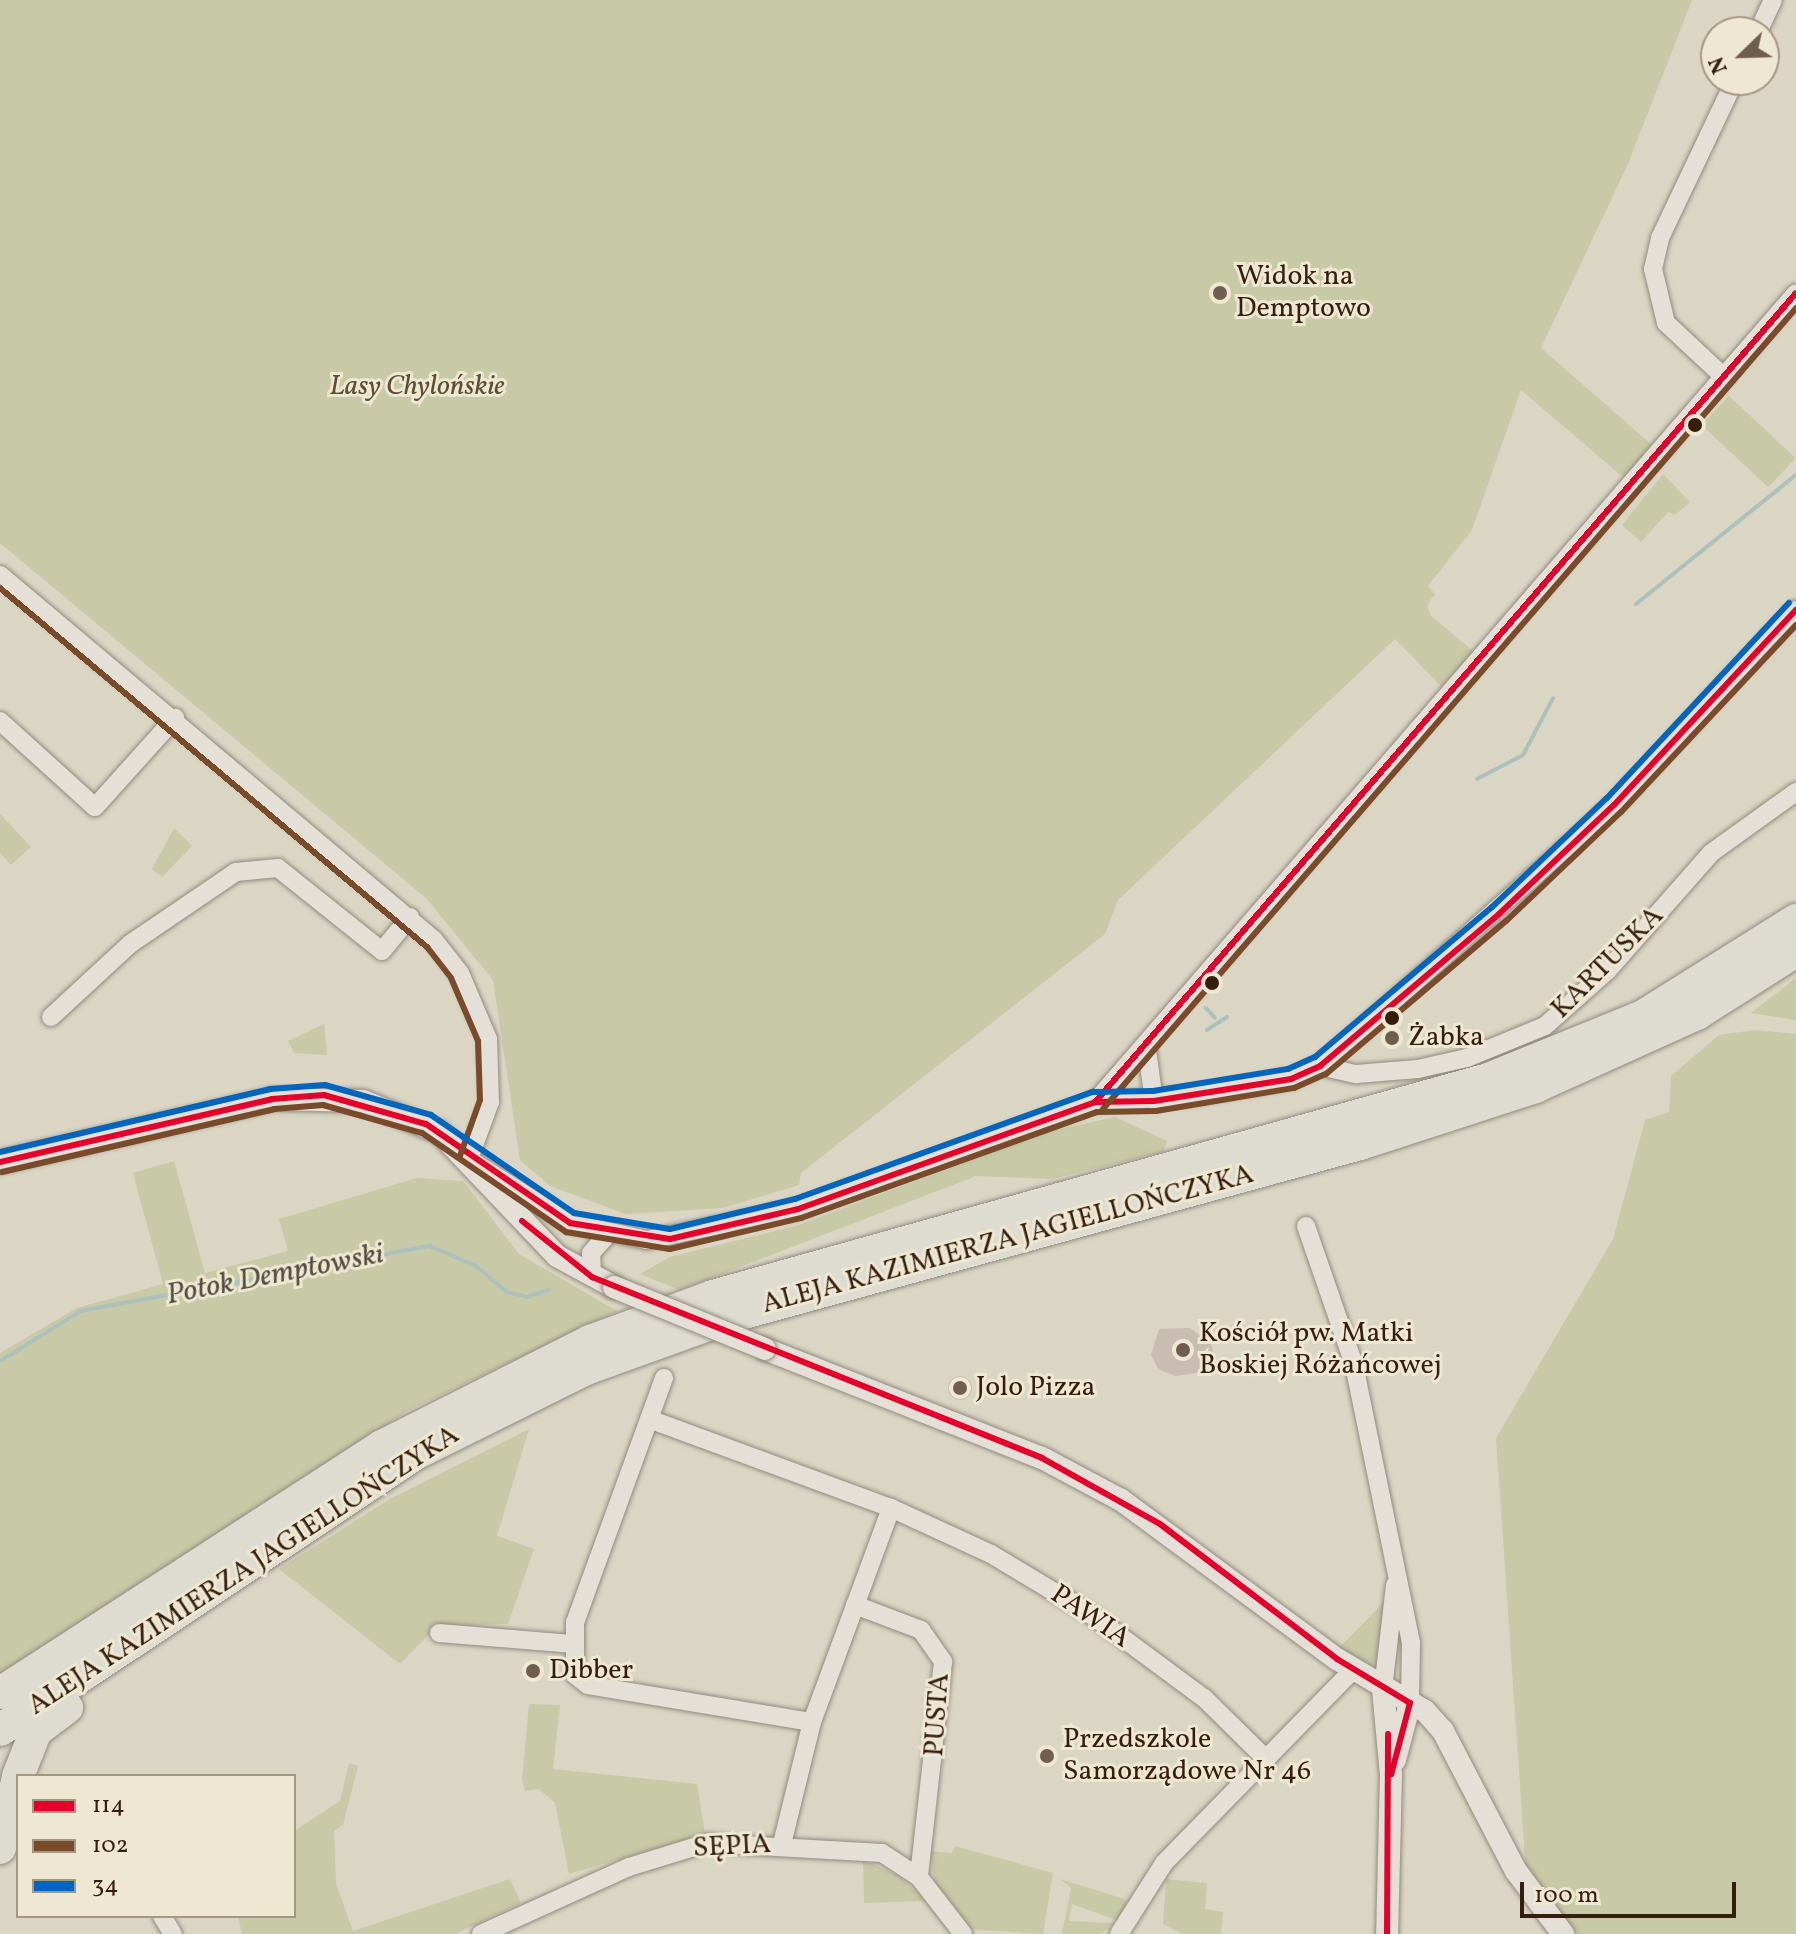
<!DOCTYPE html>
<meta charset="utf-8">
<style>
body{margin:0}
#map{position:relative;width:1796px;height:1934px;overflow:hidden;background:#dbd5c4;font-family:Vollkorn,serif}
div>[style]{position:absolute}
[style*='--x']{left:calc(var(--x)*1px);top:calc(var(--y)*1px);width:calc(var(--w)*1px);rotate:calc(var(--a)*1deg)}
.green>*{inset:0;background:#c7c9a7;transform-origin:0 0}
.stream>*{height:4px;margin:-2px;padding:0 2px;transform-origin:2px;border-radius:2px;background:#acc1bb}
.building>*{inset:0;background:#c9bcb0}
.round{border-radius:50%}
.roads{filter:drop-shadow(0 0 2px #918a7f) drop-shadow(0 0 2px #918a7f)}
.minor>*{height:18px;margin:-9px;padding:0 9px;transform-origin:9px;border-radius:9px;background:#e4e0d8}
.tertiary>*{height:22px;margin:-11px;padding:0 11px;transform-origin:11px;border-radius:11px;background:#e4e0d8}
.motorway>*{height:32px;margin:-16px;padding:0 16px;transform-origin:16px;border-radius:16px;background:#dedbd1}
.bridges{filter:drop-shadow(0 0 2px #918a7f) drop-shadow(0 0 2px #918a7f)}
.tertiary-bridge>*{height:22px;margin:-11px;padding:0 11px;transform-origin:11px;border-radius:11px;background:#e4e0d8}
.bus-1>*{height:6px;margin:-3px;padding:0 3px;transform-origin:3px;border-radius:3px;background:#e4002b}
.bus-2>*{height:6px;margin:-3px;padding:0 3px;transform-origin:3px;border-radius:3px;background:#7a4b2a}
.bus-3>*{height:6px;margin:-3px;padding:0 3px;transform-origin:3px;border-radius:3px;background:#0065bd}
.dots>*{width:22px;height:22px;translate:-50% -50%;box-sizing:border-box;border:4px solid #eee7d2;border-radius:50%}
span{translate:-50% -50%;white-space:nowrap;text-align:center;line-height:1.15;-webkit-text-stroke:6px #eee7d2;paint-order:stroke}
.poi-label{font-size:28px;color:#351e0e}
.left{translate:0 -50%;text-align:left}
.park-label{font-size:28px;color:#5c4e35;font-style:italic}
.street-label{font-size:28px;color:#351e0e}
.water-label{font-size:30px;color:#534c41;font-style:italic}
.legend{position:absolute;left:16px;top:1774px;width:280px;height:144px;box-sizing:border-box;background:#eee7d2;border:2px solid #a49784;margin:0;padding:10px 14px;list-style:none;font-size:24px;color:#351e0e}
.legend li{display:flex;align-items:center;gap:16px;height:40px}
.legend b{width:40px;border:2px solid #a49784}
.north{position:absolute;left:1700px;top:16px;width:80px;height:80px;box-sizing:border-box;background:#eee7d2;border:2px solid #a49784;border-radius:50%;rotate:247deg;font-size:22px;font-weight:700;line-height:32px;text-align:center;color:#351e0e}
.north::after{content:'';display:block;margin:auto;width:28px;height:36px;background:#6f5e4e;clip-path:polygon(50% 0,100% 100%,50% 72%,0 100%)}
.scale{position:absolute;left:1520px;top:1882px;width:216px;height:36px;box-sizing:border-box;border:4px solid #351e0e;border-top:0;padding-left:10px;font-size:24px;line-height:28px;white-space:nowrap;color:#351e0e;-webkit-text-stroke:6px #eee7d2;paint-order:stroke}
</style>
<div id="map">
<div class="green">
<div style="clip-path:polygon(0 0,1692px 0,1628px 164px,1541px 348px,1652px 445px,1624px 478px,1521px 390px,1472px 530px,1428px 586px,1435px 594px,1427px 605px,1431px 616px,1474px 652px,1443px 688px,1395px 639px,1118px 900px,1105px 934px,801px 1173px,799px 1185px,723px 1208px,626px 1214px,550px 1186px,520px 1160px,493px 980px,426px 898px,0 543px)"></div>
<div style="left:1729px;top:396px;width:91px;height:40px;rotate:43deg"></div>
<div style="clip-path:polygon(1663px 474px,1690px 502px,1675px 515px,1668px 512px,1641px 542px,1622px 525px)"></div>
<div style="clip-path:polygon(0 814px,31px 847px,11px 865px,0 853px)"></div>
<div style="clip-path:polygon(174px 828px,192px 846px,162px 877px,152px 869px)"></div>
<div style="clip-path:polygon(1796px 978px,1796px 1020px,1751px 1013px)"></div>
<div style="clip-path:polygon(324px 1024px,327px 1055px,294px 1053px,288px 1041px)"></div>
<div style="clip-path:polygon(1755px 1030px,1796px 1034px,1796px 1934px,1577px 1934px,1526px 1873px,1496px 1438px,1613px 1239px,1645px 1120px,1669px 1112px,1671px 1076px,1719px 1035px)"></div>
<div style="clip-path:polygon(1115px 1117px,1167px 1141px,1163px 1152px,1052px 1179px,976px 1176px,680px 1290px,640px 1274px,670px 1257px,799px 1225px,1050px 1131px)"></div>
<div style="clip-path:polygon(174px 1161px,205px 1273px,288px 1251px,279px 1219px,417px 1178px,463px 1181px,519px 1254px,617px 1311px,409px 1410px,0 1677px,0 1353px,77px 1308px,163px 1284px,133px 1173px)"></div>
<div style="clip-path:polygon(529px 1429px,497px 1536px,534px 1549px,508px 1624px,437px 1626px,400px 1664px,279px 1569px,390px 1499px)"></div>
<div style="clip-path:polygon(1384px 1602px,1379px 1660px,1367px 1667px,1338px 1649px)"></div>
<div style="clip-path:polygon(529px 1704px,560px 1705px,553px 1769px,697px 1784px,705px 1834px,569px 1874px,555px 1803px,539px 1789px,525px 1791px,522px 1780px)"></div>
<div style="clip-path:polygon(349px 1763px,358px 1766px,343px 1825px,334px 1831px,336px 1884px,353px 1931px,510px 1879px,521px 1903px,455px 1934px,242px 1934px,238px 1916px,294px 1916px,294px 1831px,340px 1801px)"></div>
<div style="clip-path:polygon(955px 1846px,1053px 1873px,1043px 1934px,969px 1929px,935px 1884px,930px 1851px,952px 1853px)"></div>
<div style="clip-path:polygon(863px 1859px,900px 1877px,926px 1901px,864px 1903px)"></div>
<div style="clip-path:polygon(1060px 1879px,1124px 1899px,1127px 1904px,1117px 1920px,1072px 1904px,1069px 1921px,1114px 1923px,1101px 1934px,1062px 1934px,1071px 1888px)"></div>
<div style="clip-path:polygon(1166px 1879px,1207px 1883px,1205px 1909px,1223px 1912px,1221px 1934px,1183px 1934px,1163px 1924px)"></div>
</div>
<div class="stream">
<div style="--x:1636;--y:604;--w:206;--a:-38.9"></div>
<div style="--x:1477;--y:779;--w:52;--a:-27.6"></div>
<div style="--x:1523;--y:755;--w:64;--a:-62.2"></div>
<div style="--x:1206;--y:1008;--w:13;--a:48"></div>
<div style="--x:1207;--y:1030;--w:24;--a:-33"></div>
<div style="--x:0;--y:1361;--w:95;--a:-31.7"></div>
<div style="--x:81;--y:1311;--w:355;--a:-10.6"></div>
<div style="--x:430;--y:1246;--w:50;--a:23.5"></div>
<div style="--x:476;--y:1266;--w:40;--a:40"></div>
<div style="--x:507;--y:1292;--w:21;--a:14"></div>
<div style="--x:527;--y:1297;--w:23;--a:-18"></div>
</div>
<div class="building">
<div style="clip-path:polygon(1190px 1328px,1211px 1343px,1218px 1370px,1175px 1376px,1158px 1369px,1151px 1355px,1159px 1329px)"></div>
<div class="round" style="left:948px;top:1376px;width:24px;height:24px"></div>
</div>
<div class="roads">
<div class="minor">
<div style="--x:1758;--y:32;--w:35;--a:-65"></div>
<div style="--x:1724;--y:377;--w:79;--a:-137"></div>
<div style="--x:1666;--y:323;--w:56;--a:-103.5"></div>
<div style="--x:1653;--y:269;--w:32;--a:-77"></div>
<div style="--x:1660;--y:238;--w:175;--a:-64.6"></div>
<div style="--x:0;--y:575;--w:567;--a:40.06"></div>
<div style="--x:434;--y:940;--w:42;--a:51.8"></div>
<div style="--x:460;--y:973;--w:72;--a:67"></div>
<div style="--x:488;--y:1039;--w:63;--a:88.2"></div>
<div style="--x:490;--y:1102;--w:61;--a:110.2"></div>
<div style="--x:469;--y:1159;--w:120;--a:32.4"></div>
<div style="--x:570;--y:1223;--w:79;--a:12.4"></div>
<div style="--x:647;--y:1240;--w:154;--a:-11.6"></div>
<div style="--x:798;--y:1209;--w:316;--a:-19.8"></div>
<div style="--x:1095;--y:1102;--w:98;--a:-3.5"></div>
<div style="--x:1193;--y:1096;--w:99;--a:-9.8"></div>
<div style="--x:1291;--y:1079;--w:32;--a:-24"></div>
<div style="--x:1320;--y:1066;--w:393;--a:-41.6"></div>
<div style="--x:1614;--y:805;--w:267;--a:-47"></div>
<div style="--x:0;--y:721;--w:128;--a:42.2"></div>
<div style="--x:95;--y:807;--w:120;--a:-48"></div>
<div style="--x:51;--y:1017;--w:108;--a:-42.7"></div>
<div style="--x:130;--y:944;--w:128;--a:-34.2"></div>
<div style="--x:236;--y:872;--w:42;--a:-5.4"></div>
<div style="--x:278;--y:868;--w:133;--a:38.6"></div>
<div style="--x:382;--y:951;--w:44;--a:-50.5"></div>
<div style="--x:1147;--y:1050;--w:51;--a:82.2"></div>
<div style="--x:1320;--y:1066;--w:37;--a:13"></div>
<div style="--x:1356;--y:1074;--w:62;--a:-4.6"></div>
<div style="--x:1418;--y:1069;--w:50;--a:-12.7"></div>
<div style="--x:1467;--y:1058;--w:84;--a:-22.3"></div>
<div style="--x:1545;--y:1026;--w:84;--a:-41.6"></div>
<div style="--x:1608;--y:970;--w:156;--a:-48.6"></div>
<div style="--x:1711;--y:853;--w:105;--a:-35.7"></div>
<div style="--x:1095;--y:1102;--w:1070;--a:-49.09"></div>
<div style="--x:1306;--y:1226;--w:147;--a:70.9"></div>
<div style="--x:1354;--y:1365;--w:284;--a:78.4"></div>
<div style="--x:1411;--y:1643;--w:60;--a:91"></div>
<div style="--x:592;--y:1277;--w:24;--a:-92"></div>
<div style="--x:591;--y:1253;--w:25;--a:-48"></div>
<div style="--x:664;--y:1378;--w:260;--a:110"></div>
<div style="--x:575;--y:1622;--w:53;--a:90"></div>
<div style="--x:575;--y:1675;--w:16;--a:38"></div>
<div style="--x:588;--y:1685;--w:227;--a:9.4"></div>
<div style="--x:649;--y:1419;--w:258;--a:20.2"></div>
<div style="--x:891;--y:1508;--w:110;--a:24.7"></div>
<div style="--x:991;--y:1554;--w:114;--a:31"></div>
<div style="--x:1089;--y:1613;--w:143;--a:36.5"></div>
<div style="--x:1204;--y:1698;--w:88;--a:44.5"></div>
<div style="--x:855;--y:1605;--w:71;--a:20.7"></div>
<div style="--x:921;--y:1630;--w:39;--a:55"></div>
<div style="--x:943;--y:1662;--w:216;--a:96.4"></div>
<div style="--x:439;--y:1633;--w:133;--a:4.7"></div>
<div style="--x:1383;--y:1689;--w:105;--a:-83.4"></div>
<div style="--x:782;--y:1844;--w:126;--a:-76.2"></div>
<div style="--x:812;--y:1722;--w:228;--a:-69.7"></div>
<div style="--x:162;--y:1916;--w:21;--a:59"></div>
<div style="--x:481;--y:1934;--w:162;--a:-24.4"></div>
<div style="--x:629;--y:1867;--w:82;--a:-17.1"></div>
<div style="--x:707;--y:1843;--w:175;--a:3.3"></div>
<div style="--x:882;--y:1853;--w:44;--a:33"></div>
<div style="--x:919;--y:1877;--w:72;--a:52.3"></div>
<div style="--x:1119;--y:1934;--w:84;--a:-57.6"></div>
<div style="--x:1164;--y:1863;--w:270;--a:-45.6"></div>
</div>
<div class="tertiary">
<div style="--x:0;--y:1162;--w:279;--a:-13"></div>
<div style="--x:272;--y:1099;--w:91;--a:1.3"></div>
<div style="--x:363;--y:1101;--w:82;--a:22.2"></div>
<div style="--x:439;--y:1132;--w:171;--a:46.4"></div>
<div style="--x:557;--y:1256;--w:65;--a:28.5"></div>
<div style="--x:765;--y:1349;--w:298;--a:21.5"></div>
<div style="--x:1042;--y:1458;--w:89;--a:28"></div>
<div style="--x:1121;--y:1500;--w:268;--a:36.4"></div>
<div style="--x:1337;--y:1659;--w:102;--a:30.6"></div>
<div style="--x:1425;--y:1711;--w:27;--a:48"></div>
<div style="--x:1443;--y:1731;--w:158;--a:62.5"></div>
<div style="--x:1516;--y:1871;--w:79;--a:53.3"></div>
<div style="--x:1383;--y:1689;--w:86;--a:84.7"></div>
<div style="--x:1391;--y:1775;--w:159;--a:91.4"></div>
<div style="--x:1395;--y:1760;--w:59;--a:-75.3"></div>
</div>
<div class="motorway">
<div style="--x:0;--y:1693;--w:455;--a:-32.9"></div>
<div style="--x:382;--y:1446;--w:233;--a:-26.8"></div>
<div style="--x:590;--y:1341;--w:131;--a:-20.1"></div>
<div style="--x:713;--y:1296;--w:805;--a:-15.64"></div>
<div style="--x:1488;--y:1079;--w:167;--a:-22.1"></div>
<div style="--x:1643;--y:1016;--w:181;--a:-32.1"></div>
<div style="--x:0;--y:1730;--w:498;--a:-33.6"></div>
<div style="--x:415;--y:1454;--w:191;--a:-26.4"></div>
<div style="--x:586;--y:1369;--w:156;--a:-19.8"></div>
<div style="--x:733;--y:1316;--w:650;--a:-15.34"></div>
<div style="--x:1360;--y:1144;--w:184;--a:-18"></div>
<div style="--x:1535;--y:1087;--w:178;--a:-24.3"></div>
<div style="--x:1697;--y:1014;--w:117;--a:-32.5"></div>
<div style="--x:18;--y:1776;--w:48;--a:-68.2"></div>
<div style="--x:36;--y:1731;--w:39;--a:-37"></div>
<div style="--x:0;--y:1848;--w:72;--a:-75.6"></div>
</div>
</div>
<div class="bridges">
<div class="tertiary-bridge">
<div style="--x:614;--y:1287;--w:163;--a:22.3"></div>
</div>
</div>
<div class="bus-1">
<div style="--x:1095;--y:1102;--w:1070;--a:-49.09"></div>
<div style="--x:0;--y:1162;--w:279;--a:-13"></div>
<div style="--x:272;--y:1099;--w:52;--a:-4.4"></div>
<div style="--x:324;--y:1095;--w:106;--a:15.9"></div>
<div style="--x:426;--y:1124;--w:175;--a:34.5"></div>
<div style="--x:570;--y:1223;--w:101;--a:9.1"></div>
<div style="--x:670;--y:1239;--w:131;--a:-13.2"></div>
<div style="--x:798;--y:1209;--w:316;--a:-19.8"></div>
<div style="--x:1095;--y:1102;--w:59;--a:-1"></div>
<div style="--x:1154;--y:1101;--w:139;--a:-9.1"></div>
<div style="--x:1291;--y:1079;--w:32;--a:-24"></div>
<div style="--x:1320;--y:1066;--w:235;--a:-40.3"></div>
<div style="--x:1499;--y:914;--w:158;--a:-43.5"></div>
<div style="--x:1614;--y:805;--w:267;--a:-47"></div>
<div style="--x:522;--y:1221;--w:90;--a:38.7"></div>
<div style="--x:592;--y:1277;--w:485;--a:21.9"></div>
<div style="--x:1042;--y:1458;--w:135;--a:29.2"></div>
<div style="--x:1160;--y:1524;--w:223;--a:37.3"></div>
<div style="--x:1337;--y:1659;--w:85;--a:31.1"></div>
<div style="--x:1410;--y:1703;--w:74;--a:104.8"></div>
<div style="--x:1387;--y:1934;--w:200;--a:-89.7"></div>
</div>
<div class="bus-2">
<div style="--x:0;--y:588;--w:558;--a:40.06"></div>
<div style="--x:427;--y:947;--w:39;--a:52"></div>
<div style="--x:451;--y:978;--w:69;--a:66.8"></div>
<div style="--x:478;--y:1041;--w:59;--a:88.1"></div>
<div style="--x:480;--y:1100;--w:59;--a:109.7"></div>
<div style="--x:1103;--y:1109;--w:1059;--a:-49.13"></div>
<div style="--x:2;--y:1172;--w:279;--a:-13"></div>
<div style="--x:274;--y:1109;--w:49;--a:-4.7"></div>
<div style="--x:323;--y:1105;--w:103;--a:15.8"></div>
<div style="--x:422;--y:1133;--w:175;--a:34.5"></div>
<div style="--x:566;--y:1232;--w:105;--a:9.3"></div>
<div style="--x:670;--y:1249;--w:135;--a:-13.3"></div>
<div style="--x:801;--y:1218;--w:314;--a:-19.7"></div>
<div style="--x:1097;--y:1112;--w:59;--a:-1"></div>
<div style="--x:1156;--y:1111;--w:140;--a:-9.5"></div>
<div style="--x:1294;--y:1088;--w:35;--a:-24"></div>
<div style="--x:1326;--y:1074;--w:236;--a:-40.4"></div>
<div style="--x:1506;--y:921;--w:158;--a:-43.5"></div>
<div style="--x:1621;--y:812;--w:256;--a:-46.9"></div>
</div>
<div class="bus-3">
<div style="--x:0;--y:1152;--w:277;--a:-13.1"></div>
<div style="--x:270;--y:1089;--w:55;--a:-4.2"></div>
<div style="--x:325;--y:1085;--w:110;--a:15.8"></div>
<div style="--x:431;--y:1115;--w:173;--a:34.4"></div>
<div style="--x:574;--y:1213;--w:97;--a:9.5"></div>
<div style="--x:670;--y:1229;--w:129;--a:-13.5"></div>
<div style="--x:795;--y:1199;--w:317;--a:-19.8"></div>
<div style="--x:1093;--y:1092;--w:60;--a:-1"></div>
<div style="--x:1153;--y:1091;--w:137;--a:-9.3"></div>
<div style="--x:1288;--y:1069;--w:30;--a:-24"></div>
<div style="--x:1315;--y:1057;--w:232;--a:-40.3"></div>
<div style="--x:1492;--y:907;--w:158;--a:-43.5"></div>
<div style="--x:1607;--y:798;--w:267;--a:-47"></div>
</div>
<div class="dots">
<div style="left:1220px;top:293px;background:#6f5e4e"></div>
<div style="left:1695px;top:425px;background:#351e0e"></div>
<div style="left:1212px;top:983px;background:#351e0e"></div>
<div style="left:1392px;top:1018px;background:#351e0e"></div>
<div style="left:1392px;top:1038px;background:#6f5e4e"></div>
<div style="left:1183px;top:1350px;background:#6f5e4e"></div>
<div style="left:960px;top:1388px;background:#6f5e4e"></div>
<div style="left:533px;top:1671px;background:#6f5e4e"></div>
<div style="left:1047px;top:1756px;background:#6f5e4e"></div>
</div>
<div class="poi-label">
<span class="left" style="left:1236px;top:293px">Widok na<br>Demptowo</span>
<span class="left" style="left:1408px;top:1038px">Żabka</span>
<span class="left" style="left:1199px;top:1350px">Kościół pw. Matki<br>Boskiej Różańcowej</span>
<span class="left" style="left:976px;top:1388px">Jolo Pizza</span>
<span class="left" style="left:549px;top:1671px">Dibber</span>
<span class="left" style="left:1063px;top:1756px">Przedszkole<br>Samorządowe Nr 46</span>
</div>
<div class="park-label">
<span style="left:417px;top:387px">Lasy Chylońskie</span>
</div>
<div class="street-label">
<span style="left:1608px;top:963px;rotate:-45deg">KARTUSKA</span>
<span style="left:1008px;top:1240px;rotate:-15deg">ALEJA KAZIMIERZA JAGIELLOŃCZYKA</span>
<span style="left:244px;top:1571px;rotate:-33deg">ALEJA KAZIMIERZA JAGIELLOŃCZYKA</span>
<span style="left:1090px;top:1617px;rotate:34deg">PAWIA</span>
<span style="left:938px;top:1715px;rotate:-86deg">PUSTA</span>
<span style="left:732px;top:1847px;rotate:-3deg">SĘPIA</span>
</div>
<div class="water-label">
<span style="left:275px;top:1275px;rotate:-11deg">Potok Demptowski</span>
</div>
<ul class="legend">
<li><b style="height:10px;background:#e4002b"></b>114</li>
<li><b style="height:10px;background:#7a4b2a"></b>102</li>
<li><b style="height:10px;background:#0065bd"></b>34</li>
</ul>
<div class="north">N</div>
<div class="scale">100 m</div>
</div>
